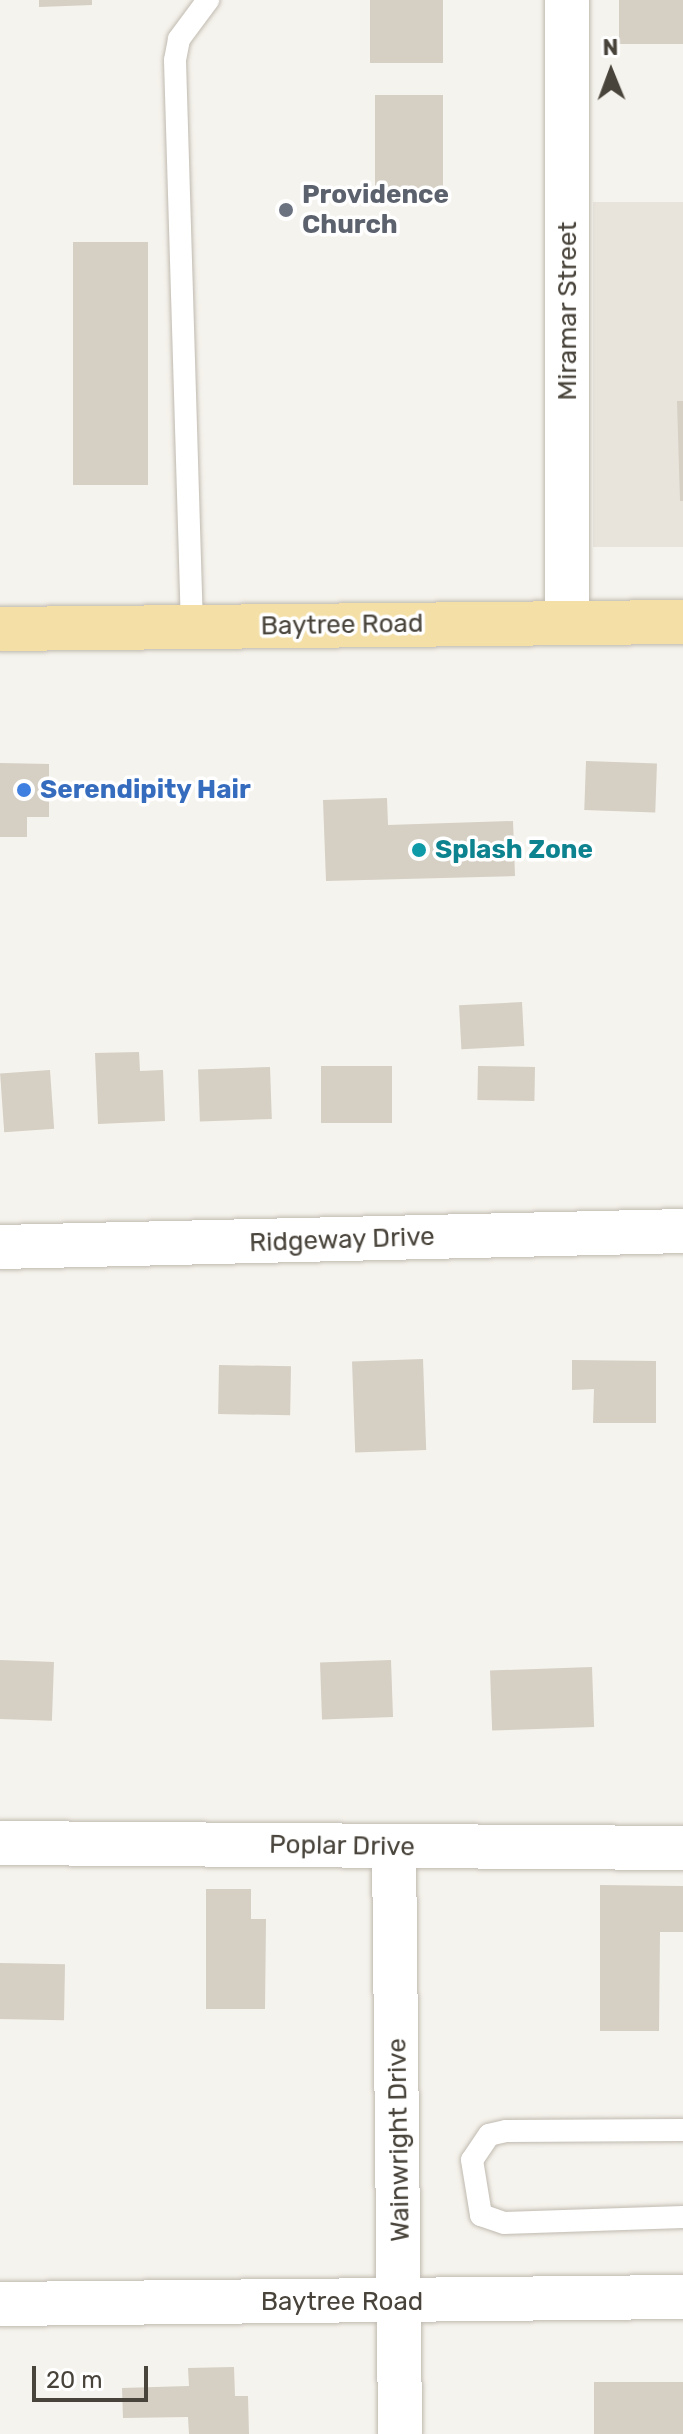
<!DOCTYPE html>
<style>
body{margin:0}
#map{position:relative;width:683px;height:2434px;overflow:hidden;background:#f5f3ed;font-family:Rubik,sans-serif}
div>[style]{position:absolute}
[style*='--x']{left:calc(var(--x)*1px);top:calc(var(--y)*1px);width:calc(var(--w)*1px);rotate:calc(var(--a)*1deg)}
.residential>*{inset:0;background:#e8e4dc;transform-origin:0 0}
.building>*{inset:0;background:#d5cfc4;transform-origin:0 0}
.roads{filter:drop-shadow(0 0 2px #c0bab0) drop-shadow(0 0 2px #c0bab0)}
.lane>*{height:22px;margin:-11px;padding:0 11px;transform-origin:11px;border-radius:11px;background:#fff}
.street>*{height:44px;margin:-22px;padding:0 22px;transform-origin:22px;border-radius:22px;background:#fff}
.primary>*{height:44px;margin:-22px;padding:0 22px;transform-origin:22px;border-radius:22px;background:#f4dfa7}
.dots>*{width:22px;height:22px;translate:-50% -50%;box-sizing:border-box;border:4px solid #fff;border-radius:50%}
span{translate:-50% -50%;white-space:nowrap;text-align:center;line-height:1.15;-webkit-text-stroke:7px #fff;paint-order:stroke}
.worship-label{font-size:26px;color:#5b616d;font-weight:700}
.left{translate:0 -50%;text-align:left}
.street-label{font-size:26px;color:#49443b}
.shop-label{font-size:26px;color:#366cbe;font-weight:700}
.culture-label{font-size:26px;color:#0d838f;font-weight:700}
.north{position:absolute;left:571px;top:32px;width:80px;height:80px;-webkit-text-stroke:6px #fff;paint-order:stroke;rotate:359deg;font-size:22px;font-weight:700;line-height:32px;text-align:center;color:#49443b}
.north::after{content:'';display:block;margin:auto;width:28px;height:36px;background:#49443b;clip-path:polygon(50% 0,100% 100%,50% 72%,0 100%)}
.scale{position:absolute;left:32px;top:2366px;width:116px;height:36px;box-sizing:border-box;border:4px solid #49443b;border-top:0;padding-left:10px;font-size:24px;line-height:28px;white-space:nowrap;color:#49443b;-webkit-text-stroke:6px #fff;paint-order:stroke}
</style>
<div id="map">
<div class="residential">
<div style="left:683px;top:202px;width:345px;height:90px;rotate:90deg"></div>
</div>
<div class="building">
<div style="clip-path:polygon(39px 0,92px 0,92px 5px,39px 7px)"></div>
<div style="left:370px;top:0;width:73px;height:63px"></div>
<div style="left:619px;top:0;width:64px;height:44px"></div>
<div style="left:375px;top:95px;width:68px;height:106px"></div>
<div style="left:148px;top:242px;width:243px;height:75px;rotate:90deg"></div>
<div style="clip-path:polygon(677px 401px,683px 401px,683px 501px,680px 501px)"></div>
<div style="left:586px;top:761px;width:71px;height:49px;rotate:2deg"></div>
<div style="clip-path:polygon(0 763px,49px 764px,49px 817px,27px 817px,27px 837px,0 837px)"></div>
<div style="clip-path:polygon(387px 798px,388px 825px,513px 821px,515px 876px,326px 881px,323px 800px)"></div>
<div style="left:522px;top:1002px;width:44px;height:63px;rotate:87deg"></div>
<div style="clip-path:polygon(139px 1052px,140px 1071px,163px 1070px,165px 1121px,98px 1124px,95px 1053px)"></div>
<div style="left:392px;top:1066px;width:57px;height:71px;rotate:90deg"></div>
<div style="left:478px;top:1066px;width:57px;height:34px;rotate:1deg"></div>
<div style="left:270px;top:1067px;width:52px;height:72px;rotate:88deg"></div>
<div style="left:50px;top:1070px;width:59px;height:50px;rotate:86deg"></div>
<div style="left:423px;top:1359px;width:91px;height:71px;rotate:88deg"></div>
<div style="clip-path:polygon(572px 1360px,656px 1361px,656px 1423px,593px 1423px,594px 1389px,572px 1390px)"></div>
<div style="left:219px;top:1365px;width:72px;height:49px;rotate:1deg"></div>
<div style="left:0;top:1660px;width:54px;height:59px;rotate:2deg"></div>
<div style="left:391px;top:1660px;width:57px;height:71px;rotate:88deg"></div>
<div style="left:592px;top:1667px;width:60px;height:102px;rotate:88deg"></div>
<div style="clip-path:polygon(600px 1885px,683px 1886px,683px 1932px,660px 1932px,659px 2031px,600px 2031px)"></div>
<div style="clip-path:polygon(206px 1889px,251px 1889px,251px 1919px,266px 1919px,265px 2009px,206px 2009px)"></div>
<div style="left:0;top:1963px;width:65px;height:56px;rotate:1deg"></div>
<div style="clip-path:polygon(234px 2367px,235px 2396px,248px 2396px,249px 2434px,189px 2434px,188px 2417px,123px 2418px,122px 2388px,189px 2386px,188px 2368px)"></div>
<div style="left:683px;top:2382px;width:52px;height:89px;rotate:90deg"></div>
</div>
<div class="roads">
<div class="lane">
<div style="--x:192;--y:627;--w:567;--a:-91.72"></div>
<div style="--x:175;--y:60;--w:21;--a:-79"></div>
<div style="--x:179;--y:39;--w:49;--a:-53.4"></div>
<div style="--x:683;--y:2130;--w:177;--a:179.7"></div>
<div style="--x:506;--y:2131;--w:17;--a:167"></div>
<div style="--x:489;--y:2135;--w:30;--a:124"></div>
<div style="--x:472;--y:2160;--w:56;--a:80.7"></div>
<div style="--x:481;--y:2215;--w:24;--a:19"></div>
<div style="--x:504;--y:2223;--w:179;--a:-1.9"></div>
</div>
<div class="street">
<div style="--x:567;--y:0;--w:623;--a:90"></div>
<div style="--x:0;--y:1247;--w:683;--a:-1.34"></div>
<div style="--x:0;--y:1843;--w:683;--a:0.42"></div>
<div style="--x:394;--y:1847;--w:587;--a:89.41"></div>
<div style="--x:0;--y:2304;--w:683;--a:-0.59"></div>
</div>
<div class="primary">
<div style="--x:0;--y:629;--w:683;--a:-0.59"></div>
</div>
</div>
<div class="dots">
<div style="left:286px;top:210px;background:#6b7280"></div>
<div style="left:24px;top:790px;background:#3f7fe0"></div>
<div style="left:419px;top:850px;background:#0f9aa8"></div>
</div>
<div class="worship-label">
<span class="left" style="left:302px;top:210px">Providence<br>Church</span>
</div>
<div class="street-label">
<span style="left:568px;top:311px;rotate:-90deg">Miramar Street</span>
<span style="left:342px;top:625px;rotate:-1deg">Baytree Road</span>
<span style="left:342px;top:1240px;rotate:-2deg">Ridgeway Drive</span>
<span style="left:342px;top:1846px;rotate:1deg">Poplar Drive</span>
<span style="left:399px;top:2140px;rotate:-91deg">Wainwright Drive</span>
<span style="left:342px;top:2302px">Baytree Road</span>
</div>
<div class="shop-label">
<span class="left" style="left:40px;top:790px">Serendipity Hair</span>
</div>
<div class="culture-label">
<span class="left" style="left:435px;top:850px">Splash Zone</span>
</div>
<div class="north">N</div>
<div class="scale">20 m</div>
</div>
